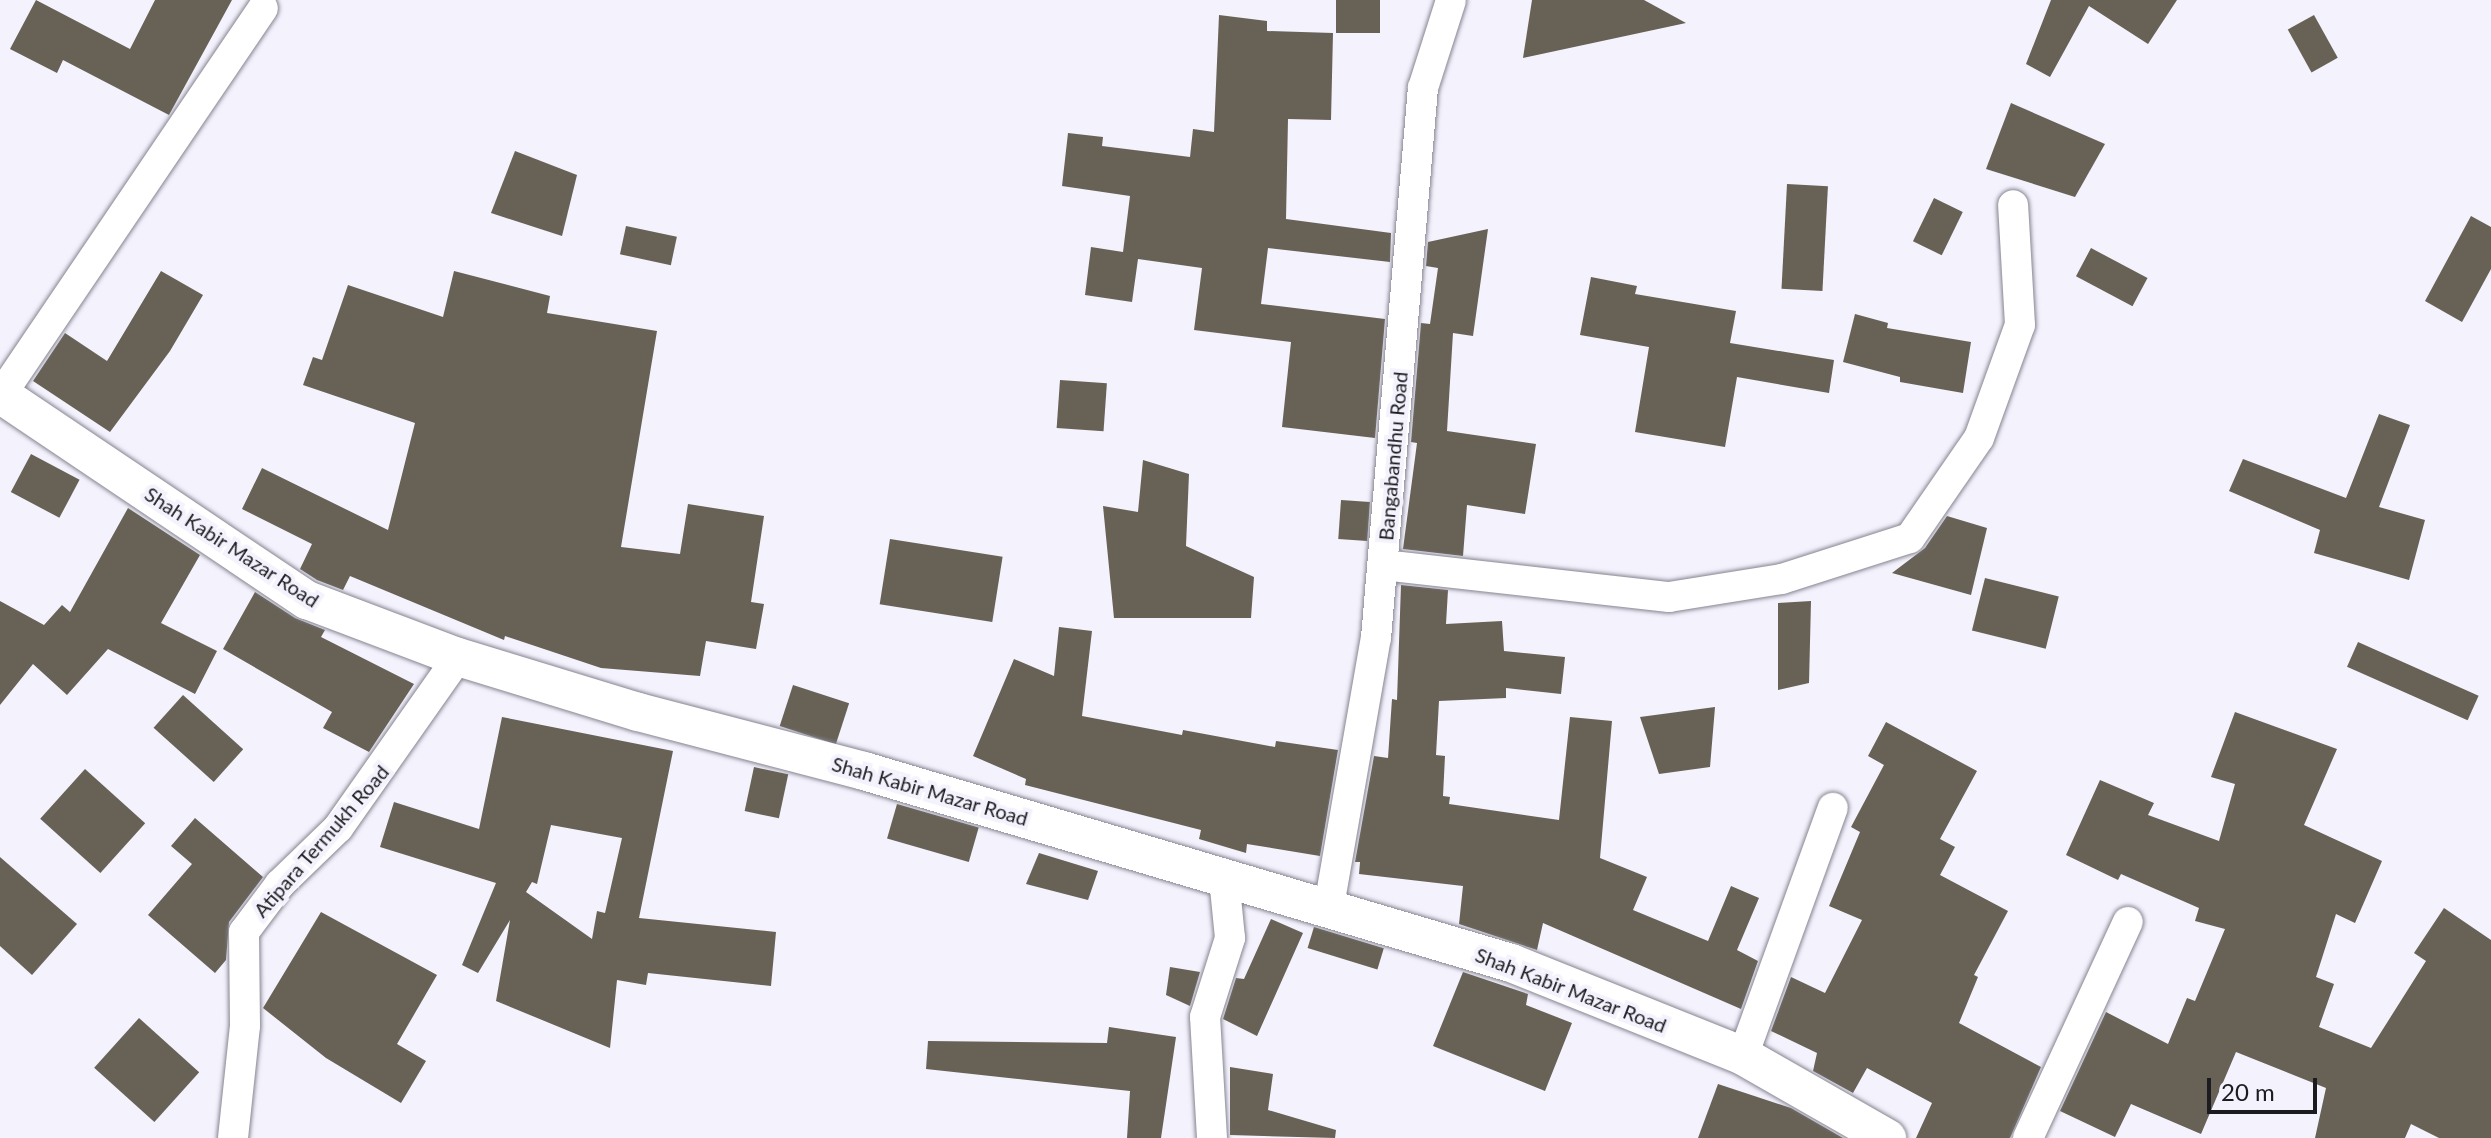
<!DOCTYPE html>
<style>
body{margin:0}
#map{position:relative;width:2491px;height:1138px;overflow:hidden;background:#f3f2fd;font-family:Lato,sans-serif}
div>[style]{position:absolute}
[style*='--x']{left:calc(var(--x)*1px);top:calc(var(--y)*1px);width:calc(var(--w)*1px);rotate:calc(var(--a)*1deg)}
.building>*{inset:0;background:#676156;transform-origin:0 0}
.roads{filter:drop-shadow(0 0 2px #858490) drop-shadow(0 0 2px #858490)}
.minor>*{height:30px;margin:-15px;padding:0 15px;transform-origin:15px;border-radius:15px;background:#fff}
.tertiary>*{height:38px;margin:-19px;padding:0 19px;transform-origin:19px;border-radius:19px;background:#fff}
span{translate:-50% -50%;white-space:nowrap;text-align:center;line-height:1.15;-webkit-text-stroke:8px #f3f2fd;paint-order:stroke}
.street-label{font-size:20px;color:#1c1c20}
.scale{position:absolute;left:2207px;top:1078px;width:110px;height:36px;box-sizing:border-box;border:4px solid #1c1c20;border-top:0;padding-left:10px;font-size:24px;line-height:28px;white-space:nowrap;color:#1c1c20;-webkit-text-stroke:6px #f3f2fd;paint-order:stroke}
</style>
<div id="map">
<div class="building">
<div style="clip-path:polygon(36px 0,130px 49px,155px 0,232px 0,169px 115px,63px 60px,57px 73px,10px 49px)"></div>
<div style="left:1336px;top:0;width:44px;height:33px"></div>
<div style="clip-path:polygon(1532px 0,1644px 0,1686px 23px,1523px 58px)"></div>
<div style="clip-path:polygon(2051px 0,2177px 0,2148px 44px,2089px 6px,2050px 77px,2026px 64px)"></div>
<div style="clip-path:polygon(1219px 15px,1267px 21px,1267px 31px,1333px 33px,1331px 120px,1288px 119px,1286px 219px,1391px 233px,1390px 262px,1268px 248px,1261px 304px,1385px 319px,1375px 438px,1282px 427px,1291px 342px,1194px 330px,1202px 268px,1138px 259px,1132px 302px,1085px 295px,1091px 247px,1123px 252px,1130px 196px,1062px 186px,1068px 133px,1103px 137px,1102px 146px,1190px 157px,1193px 129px,1214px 132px)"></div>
<div style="left:2314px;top:15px;width:49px;height:30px;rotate:61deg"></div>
<div style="clip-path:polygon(2011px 103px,2105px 144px,2075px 197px,1986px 169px)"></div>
<div style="clip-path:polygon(515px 151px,577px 175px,562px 236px,491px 213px)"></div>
<div style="left:1787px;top:184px;width:41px;height:105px;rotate:3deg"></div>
<div style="left:1934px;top:198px;width:32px;height:48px;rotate:26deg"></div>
<div style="clip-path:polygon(2471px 216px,2491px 227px,2491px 269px,2462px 322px,2425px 301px)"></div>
<div style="left:626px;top:226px;width:52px;height:29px;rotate:12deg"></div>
<div style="clip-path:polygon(1488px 229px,1473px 336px,1453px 333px,1447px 431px,1536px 444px,1525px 514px,1467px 505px,1463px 556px,1403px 549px,1417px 443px,1411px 442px,1421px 323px,1430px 324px,1438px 268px,1426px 266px,1428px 242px)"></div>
<div style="left:2091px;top:248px;width:64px;height:32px;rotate:28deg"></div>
<div style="clip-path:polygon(161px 271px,203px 295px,170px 351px,110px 432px,33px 381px,65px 333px,107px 361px)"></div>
<div style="clip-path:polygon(454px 271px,550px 296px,547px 313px,657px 331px,621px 547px,680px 554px,688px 504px,764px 516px,751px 602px,764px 604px,756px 649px,706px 641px,700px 676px,601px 668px,505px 636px,504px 640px,350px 576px,343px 590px,317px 580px,300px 569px,312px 544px,242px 509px,262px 468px,388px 530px,415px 423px,303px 385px,313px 357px,322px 360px,348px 285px,443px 317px)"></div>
<div style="clip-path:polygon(1591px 277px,1637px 286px,1635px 294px,1736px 311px,1730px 343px,1834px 360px,1829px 393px,1737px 377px,1725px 447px,1635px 432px,1649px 347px,1580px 335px)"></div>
<div style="clip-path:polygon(1855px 314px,1888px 323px,1887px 328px,1971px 342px,1963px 393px,1900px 382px,1900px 377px,1843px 362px)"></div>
<div style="left:1060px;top:380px;width:47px;height:48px;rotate:4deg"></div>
<div style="clip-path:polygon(2379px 414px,2410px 425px,2379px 507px,2425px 520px,2409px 580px,2314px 553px,2320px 530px,2229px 491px,2243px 459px,2346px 498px)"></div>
<div style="left:31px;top:454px;width:55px;height:43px;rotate:28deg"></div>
<div style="clip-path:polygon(1143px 460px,1189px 474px,1186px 546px,1254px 577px,1251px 618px,1114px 618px,1103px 506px,1138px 512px)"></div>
<div style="left:1341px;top:500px;width:29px;height:39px;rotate:4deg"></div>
<div style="clip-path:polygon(128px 508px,200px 555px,161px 623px,217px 651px,195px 694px,108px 649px,67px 695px,33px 664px,0 705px,0 601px,44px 625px,62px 605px,70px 612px)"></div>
<div style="clip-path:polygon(1947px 516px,1987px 528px,1971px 595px,1892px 573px,1925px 548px)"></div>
<div style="left:890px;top:539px;width:114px;height:66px;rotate:9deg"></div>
<div style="left:1985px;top:578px;width:76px;height:54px;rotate:14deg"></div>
<div style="clip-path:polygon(1401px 585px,1448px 590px,1446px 624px,1502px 621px,1504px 651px,1565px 657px,1561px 694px,1506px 688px,1506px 698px,1439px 701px,1436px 755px,1445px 756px,1443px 796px,1450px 797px,1449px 804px,1559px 820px,1570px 717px,1612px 721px,1600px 858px,1647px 877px,1633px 910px,1708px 941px,1731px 886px,1759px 898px,1737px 950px,1758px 961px,1741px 1009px,1543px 923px,1537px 950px,1459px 924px,1463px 886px,1359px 874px,1360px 862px,1355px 862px,1374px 756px,1388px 758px,1392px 699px,1397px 700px)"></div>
<div style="clip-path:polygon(255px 592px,295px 618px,325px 630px,321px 637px,414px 684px,369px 752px,323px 728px,332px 712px,223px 649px)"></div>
<div style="clip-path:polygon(1811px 601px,1809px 683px,1778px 690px,1778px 603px)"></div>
<div style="clip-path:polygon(1059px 627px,1092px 631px,1082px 716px,1182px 735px,1183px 730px,1275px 747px,1276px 741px,1338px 750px,1320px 856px,1247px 844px,1246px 853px,1199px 839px,1201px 830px,1025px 785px,1026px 779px,973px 756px,1014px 659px,1054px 676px)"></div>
<div style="left:2358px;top:642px;width:132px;height:27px;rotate:24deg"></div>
<div style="left:793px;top:685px;width:59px;height:43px;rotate:18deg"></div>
<div style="left:183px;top:695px;width:81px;height:44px;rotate:42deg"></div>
<div style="clip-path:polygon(1715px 707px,1710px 767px,1659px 774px,1640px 717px)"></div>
<div style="clip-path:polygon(2235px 712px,2337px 749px,2304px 825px,2382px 861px,2355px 923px,2336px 914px,2316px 977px,2334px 984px,2319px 1027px,2371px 1048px,2426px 961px,2414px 953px,2444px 908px,2491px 940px,2491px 1138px,2439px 1138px,2411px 1124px,2405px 1138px,2315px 1138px,2326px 1088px,2236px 1052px,2201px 1134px,2131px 1104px,2115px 1137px,2060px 1111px,2106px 1012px,2168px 1044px,2187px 998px,2195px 1001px,2225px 929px,2195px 921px,2199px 908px,2121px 874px,2118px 880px,2066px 855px,2100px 780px,2154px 803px,2148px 815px,2219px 841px,2235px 784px,2211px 777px)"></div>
<div style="clip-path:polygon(evenodd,502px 717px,673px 751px,639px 918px,776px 932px,771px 986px,648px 973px,646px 985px,617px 980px,610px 1048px,496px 1001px,510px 920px,478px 973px,462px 965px,496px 883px,380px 847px,394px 802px,479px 829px,502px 717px,551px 825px,622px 838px,605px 913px,597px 911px,592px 939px,526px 892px,532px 882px,537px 884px,551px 825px)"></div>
<div style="clip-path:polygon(1886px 722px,1977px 771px,1940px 839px,1955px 847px,1940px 875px,2008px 911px,1974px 975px,1978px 977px,1959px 1023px,2041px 1067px,2010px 1138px,1916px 1138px,1932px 1103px,1867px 1068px,1853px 1093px,1813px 1071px,1817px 1053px,1771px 1031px,1791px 977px,1825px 993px,1862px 920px,1829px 906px,1860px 832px,1851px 827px,1884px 765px,1868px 756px)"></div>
<div style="left:754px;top:767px;width:35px;height:45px;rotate:12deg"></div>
<div style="left:85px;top:769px;width:81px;height:67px;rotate:42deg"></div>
<div style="left:897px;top:804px;width:85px;height:36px;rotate:16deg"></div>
<div style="clip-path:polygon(195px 818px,263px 877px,229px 922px,226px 960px,215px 973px,148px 915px,192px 864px,171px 846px)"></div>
<div style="clip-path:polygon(1039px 853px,1098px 871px,1088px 900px,1026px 884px)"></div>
<div style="clip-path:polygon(0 857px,77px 924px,32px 975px,0 946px)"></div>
<div style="clip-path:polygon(321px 912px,437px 975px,397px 1044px,426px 1061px,401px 1103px,326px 1058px,263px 1008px)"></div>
<div style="clip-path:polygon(1271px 919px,1303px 933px,1257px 1036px,1223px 1019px,1236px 978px,1244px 979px)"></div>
<div style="left:1314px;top:927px;width:73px;height:22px;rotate:17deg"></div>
<div style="clip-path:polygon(1170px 967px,1200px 972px,1190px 1006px,1166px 995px)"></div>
<div style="clip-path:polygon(1463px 972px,1528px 994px,1526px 1005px,1572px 1023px,1545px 1091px,1433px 1046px)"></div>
<div style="left:139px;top:1018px;width:81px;height:67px;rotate:42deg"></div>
<div style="clip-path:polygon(1109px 1027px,1176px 1037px,1161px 1138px,1127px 1138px,1130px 1091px,926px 1069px,928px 1041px,1107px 1043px)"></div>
<div style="clip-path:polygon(1230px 1067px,1273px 1074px,1268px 1110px,1336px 1130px,1335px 1138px,1230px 1135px)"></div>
<div style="clip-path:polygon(1718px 1084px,1791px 1108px,1843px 1138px,1698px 1138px)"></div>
</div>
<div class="roads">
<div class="minor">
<div style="--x:1;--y:395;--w:467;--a:-55.9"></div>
<div style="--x:1383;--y:565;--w:288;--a:6.4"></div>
<div style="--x:1669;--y:597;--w:114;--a:-9.1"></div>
<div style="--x:1782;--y:579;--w:134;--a:-17.8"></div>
<div style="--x:1910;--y:538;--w:121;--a:-55.4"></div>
<div style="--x:1979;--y:438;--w:120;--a:-70.1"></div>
<div style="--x:2020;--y:325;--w:120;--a:-93.3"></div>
<div style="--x:1328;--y:912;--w:278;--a:-80.1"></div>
<div style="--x:1376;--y:638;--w:552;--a:-85.12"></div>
<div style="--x:1423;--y:88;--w:92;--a:-72.3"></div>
<div style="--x:1743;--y:1056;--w:264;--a:-70.1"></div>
<div style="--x:233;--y:1138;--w:113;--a:-83.9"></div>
<div style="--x:245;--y:1026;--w:94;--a:-90.6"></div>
<div style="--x:244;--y:932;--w:60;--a:-53.1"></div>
<div style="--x:280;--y:884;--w:81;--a:-44"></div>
<div style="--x:338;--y:828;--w:209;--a:-54.9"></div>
<div style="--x:1212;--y:1138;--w:121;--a:-93.3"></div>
<div style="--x:1205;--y:1017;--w:83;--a:-72.4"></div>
<div style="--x:1230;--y:938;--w:60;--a:-95.7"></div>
<div style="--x:2028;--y:1138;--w:238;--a:-65.2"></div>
</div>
<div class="tertiary">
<div style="--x:0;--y:394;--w:370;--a:33.9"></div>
<div style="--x:307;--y:600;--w:161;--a:20.7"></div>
<div style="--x:458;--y:657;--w:188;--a:17"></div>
<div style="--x:638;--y:712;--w:234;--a:14.6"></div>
<div style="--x:864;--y:771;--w:675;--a:16.53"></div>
<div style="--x:1511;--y:963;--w:250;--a:21.8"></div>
<div style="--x:1743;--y:1056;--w:166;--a:29.7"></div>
</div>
</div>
<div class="street-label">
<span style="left:1393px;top:456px;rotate:-85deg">Bangabandhu Road</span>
<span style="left:232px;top:547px;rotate:33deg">Shah Kabir Mazar Road</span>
<span style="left:930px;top:791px;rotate:16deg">Shah Kabir Mazar Road</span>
<span style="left:321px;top:841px;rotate:-49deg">Atipara Termukh Road</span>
<span style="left:1571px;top:990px;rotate:21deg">Shah Kabir Mazar Road</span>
</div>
<div class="scale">20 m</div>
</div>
